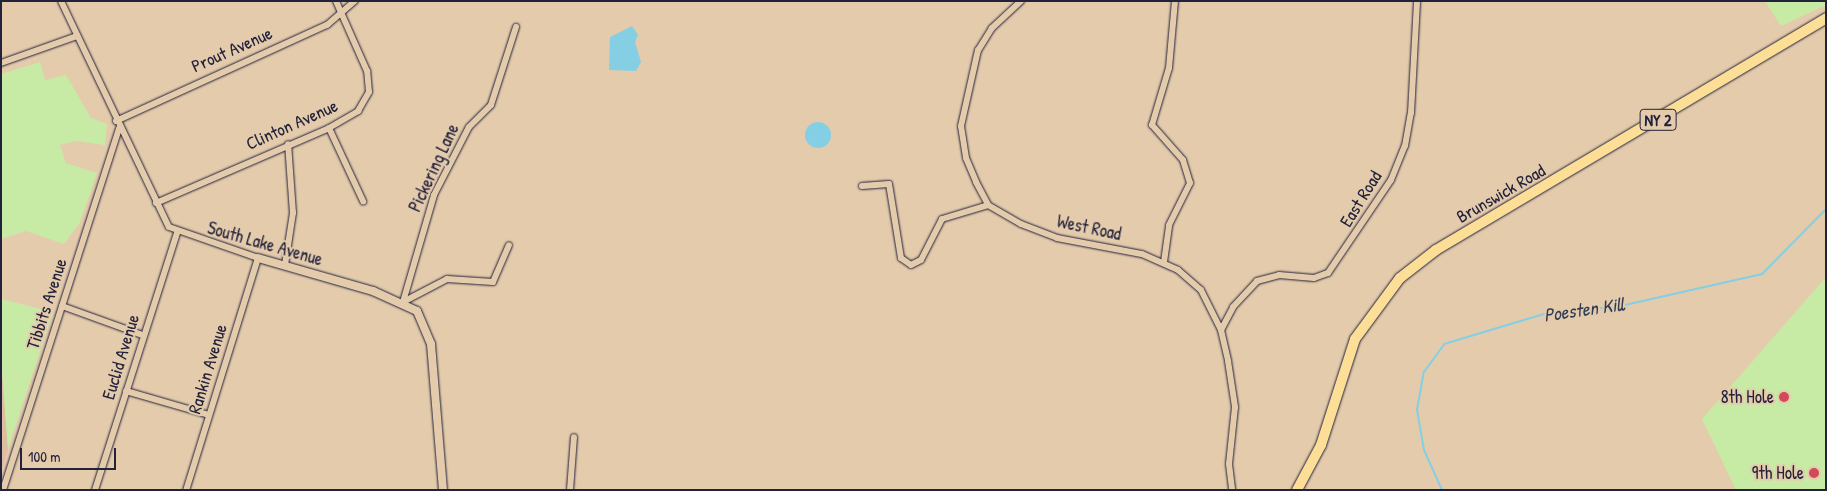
<!DOCTYPE html>
<style>
body{margin:0}
#map{position:relative;width:1827px;height:491px;overflow:hidden;background:#e4cbac;font-family:"Patrick Hand",sans-serif}
div>[style]{position:absolute}
[style*='--x']{left:calc(var(--x)*1px);top:calc(var(--y)*1px);width:calc(var(--w)*1px);rotate:calc(var(--a)*1deg)}
.built>*{inset:0;background:#debda2}
.green>*{inset:0;background:#c7eba5}
.water>*{inset:0;background:#84cfe4}
.round{border-radius:50%}
.stream>*{height:2px;margin:-1px;padding:0 1px;transform-origin:1px;border-radius:1px;background:#84cfe4}
.roads{filter:drop-shadow(0 0 1px #22223b) drop-shadow(0 0 1px #22223b)}
.minor>*{height:6px;margin:-3px;padding:0 3px;transform-origin:3px;border-radius:3px;background:#e4cbac}
.tertiary>*{height:8px;margin:-4px;padding:0 4px;transform-origin:4px;border-radius:4px;background:#e4cbac}
.primary>*{height:10px;margin:-5px;padding:0 5px;transform-origin:5px;border-radius:5px;background:#fcde96}
.dots>*{width:14px;height:14px;translate:-50% -50%;box-sizing:border-box;border:2px solid #e4cbac;border-radius:50%}
span{translate:-50% -50%;white-space:nowrap;text-align:center;line-height:1.15;-webkit-text-stroke:4px #e4cbac;paint-order:stroke}
.shield-label span{padding:1px 4px;background:#e4cbac;border:1px solid;border-radius:4px;-webkit-text-stroke-width:0}
.shield-label{font-size:16px;color:#22223b;font-weight:700}
.street-label{font-size:18px;color:#22223b}
.poi-label{font-size:18px;color:#22223b}
.right{translate:-100% -50%;text-align:right}
.water-label{font-size:19px;color:#313c54;font-style:italic}
.frame{position:absolute;inset:0;border:2px solid #22223b;pointer-events:none}
.scale{position:absolute;left:20px;top:448px;width:96px;height:22px;box-sizing:border-box;border:2px solid #22223b;border-top:0;padding-left:6px;font-size:15px;line-height:18px;white-space:nowrap;color:#22223b;-webkit-text-stroke:4px #e4cbac;paint-order:stroke}
</style>
<div id="map">
<div class="built">
<div style="clip-path:polygon(1px 358px,8px 449px,1px 472px)"></div>
</div>
<div class="green">
<div style="clip-path:polygon(1765px 1px,1826px 1px,1826px 5px,1781px 26px)"></div>
<div style="clip-path:polygon(40px 62px,45px 80px,66px 75px,91px 118px,107px 124px,105px 145px,76px 141px,60px 145px,66px 163px,97px 173px,80px 222px,64px 244px,26px 231px,1px 239px,1px 74px)"></div>
<div style="clip-path:polygon(1826px 277px,1826px 490px,1736px 490px,1702px 419px)"></div>
<div style="clip-path:polygon(1px 299px,53px 312px,8px 449px,1px 358px)"></div>
</div>
<div class="water">
<div style="clip-path:polygon(632px 26px,638px 35px,635px 42px,641px 62px,636px 71px,609px 70px,610px 37px)"></div>
<div class="round" style="left:805px;top:122px;width:26px;height:26px"></div>
</div>
<div class="stream">
<div style="--x:1442;--y:490;--w:44;--a:-114.2"></div>
<div style="--x:1424;--y:450;--w:41;--a:-99.9"></div>
<div style="--x:1417;--y:410;--w:39;--a:-80"></div>
<div style="--x:1424;--y:372;--w:34;--a:-54"></div>
<div style="--x:1444;--y:344;--w:112;--a:-16.7"></div>
<div style="--x:1551;--y:312;--w:65;--a:-4.4"></div>
<div style="--x:1616;--y:307;--w:150;--a:-12.7"></div>
<div style="--x:1762;--y:274;--w:91;--a:-45.4"></div>
<div style="--x:1562;--y:490;--w:7;--a:0"></div>
</div>
<div class="roads">
<div class="minor">
<div style="--x:61;--y:1;--w:250;--a:64.5"></div>
<div style="--x:169;--y:227;--w:94;--a:19.2"></div>
<div style="--x:258;--y:258;--w:243;--a:107.2"></div>
<div style="--x:1021;--y:1;--w:40;--a:137"></div>
<div style="--x:992;--y:28;--w:26;--a:122"></div>
<div style="--x:978;--y:50;--w:78;--a:102.6"></div>
<div style="--x:961;--y:126;--w:32;--a:81"></div>
<div style="--x:966;--y:158;--w:26;--a:67"></div>
<div style="--x:976;--y:182;--w:26;--a:62"></div>
<div style="--x:988;--y:205;--w:38;--a:30"></div>
<div style="--x:1021;--y:224;--w:39;--a:21"></div>
<div style="--x:1057;--y:238;--w:86;--a:10.7"></div>
<div style="--x:1142;--y:254;--w:39;--a:24"></div>
<div style="--x:1178;--y:270;--w:30;--a:41"></div>
<div style="--x:1201;--y:290;--w:45;--a:63.4"></div>
<div style="--x:1221;--y:330;--w:32;--a:77"></div>
<div style="--x:1228;--y:361;--w:47;--a:81.3"></div>
<div style="--x:1235;--y:407;--w:57;--a:96"></div>
<div style="--x:1229;--y:464;--w:26;--a:83"></div>
<div style="--x:1;--y:63;--w:81;--a:-19.6"></div>
<div style="--x:116;--y:121;--w:232;--a:-24.5"></div>
<div style="--x:327;--y:25;--w:37;--a:-41"></div>
<div style="--x:329;--y:128;--w:81;--a:65"></div>
<div style="--x:862;--y:186;--w:27;--a:-4"></div>
<div style="--x:889;--y:184;--w:75;--a:80.8"></div>
<div style="--x:901;--y:258;--w:12;--a:35"></div>
<div style="--x:911;--y:265;--w:11;--a:-27"></div>
<div style="--x:921;--y:260;--w:46;--a:-62.9"></div>
<div style="--x:942;--y:219;--w:48;--a:-16.9"></div>
<div style="--x:156;--y:203;--w:189;--a:-23.4"></div>
<div style="--x:329;--y:128;--w:34;--a:-30"></div>
<div style="--x:358;--y:111;--w:22;--a:-60"></div>
<div style="--x:369;--y:92;--w:21;--a:-95"></div>
<div style="--x:367;--y:71;--w:77;--a:-113.9"></div>
<div style="--x:1164;--y:262;--w:37;--a:-82"></div>
<div style="--x:1169;--y:225;--w:47;--a:-63.4"></div>
<div style="--x:1190;--y:183;--w:24;--a:-107"></div>
<div style="--x:1183;--y:160;--w:47;--a:-131.5"></div>
<div style="--x:1152;--y:125;--w:59;--a:-73.4"></div>
<div style="--x:1169;--y:68;--w:67;--a:-84.9"></div>
<div style="--x:285;--y:265;--w:53;--a:-81.3"></div>
<div style="--x:293;--y:213;--w:69;--a:-94.1"></div>
<div style="--x:403;--y:302;--w:111;--a:-73.8"></div>
<div style="--x:434;--y:195;--w:76;--a:-62.8"></div>
<div style="--x:469;--y:127;--w:31;--a:-45"></div>
<div style="--x:491;--y:105;--w:82;--a:-72.2"></div>
<div style="--x:403;--y:302;--w:50;--a:-27.6"></div>
<div style="--x:447;--y:279;--w:46;--a:3.7"></div>
<div style="--x:493;--y:282;--w:40;--a:-66.6"></div>
<div style="--x:62;--y:306;--w:85;--a:19.9"></div>
<div style="--x:1221;--y:330;--w:26;--a:-62"></div>
<div style="--x:1233;--y:307;--w:35;--a:-47"></div>
<div style="--x:1257;--y:281;--w:23;--a:-15"></div>
<div style="--x:1279;--y:275;--w:35;--a:5"></div>
<div style="--x:1314;--y:278;--w:15;--a:-20"></div>
<div style="--x:1328;--y:273;--w:112;--a:-55.9"></div>
<div style="--x:1391;--y:180;--w:37;--a:-68"></div>
<div style="--x:1405;--y:146;--w:34;--a:-80"></div>
<div style="--x:1411;--y:113;--w:112;--a:-86.9"></div>
<div style="--x:126;--y:391;--w:86;--a:16.1"></div>
<div style="--x:3;--y:490;--w:380;--a:-72.2"></div>
<div style="--x:95;--y:490;--w:270;--a:-72.3"></div>
<div style="--x:570;--y:490;--w:53;--a:-85.7"></div>
</div>
<div class="tertiary">
<div style="--x:258;--y:258;--w:120;--a:16"></div>
<div style="--x:373;--y:291;--w:48;--a:24.4"></div>
<div style="--x:417;--y:311;--w:36;--a:67"></div>
<div style="--x:431;--y:344;--w:146;--a:85.3"></div>
</div>
<div class="primary">
<div style="--x:1297;--y:490;--w:51;--a:-61.9"></div>
<div style="--x:1321;--y:445;--w:111;--a:-72.2"></div>
<div style="--x:1355;--y:339;--w:76;--a:-53.6"></div>
<div style="--x:1400;--y:278;--w:46;--a:-37.9"></div>
<div style="--x:1436;--y:250;--w:454;--a:-30.7"></div>
</div>
</div>
<div class="dots">
<div style="left:1784px;top:397px;background:#d1495b"></div>
<div style="left:1814px;top:473px;background:#d1495b"></div>
</div>
<div class="shield-label">
<span style="left:1658px;top:120px">NY 2</span>
</div>
<div class="street-label">
<span style="left:232px;top:50px;rotate:-24deg">Prout Avenue</span>
<span style="left:292px;top:125px;rotate:-24deg">Clinton Avenue</span>
<span style="left:434px;top:168px;rotate:-65deg">Pickering Lane</span>
<span style="left:1501px;top:194px;rotate:-30deg">Brunswick Road</span>
<span style="left:1361px;top:199px;rotate:-58deg">East Road</span>
<span style="left:1089px;top:228px;rotate:12deg">West Road</span>
<span style="left:265px;top:244px;rotate:16deg">South Lake Avenue</span>
<span style="left:47px;top:304px;rotate:-72deg">Tibbits Avenue</span>
<span style="left:121px;top:357px;rotate:-73deg">Euclid Avenue</span>
<span style="left:208px;top:369px;rotate:-73deg">Rankin Avenue</span>
</div>
<div class="poi-label">
<span class="right" style="left:1774px;top:397px">8th Hole</span>
<span class="right" style="left:1804px;top:473px">9th Hole</span>
</div>
<div class="water-label">
<span style="left:1584px;top:310px;rotate:-8deg">Poesten Kill</span>
</div>
<div class="frame"></div>
<div class="scale">100 m</div>
</div>
